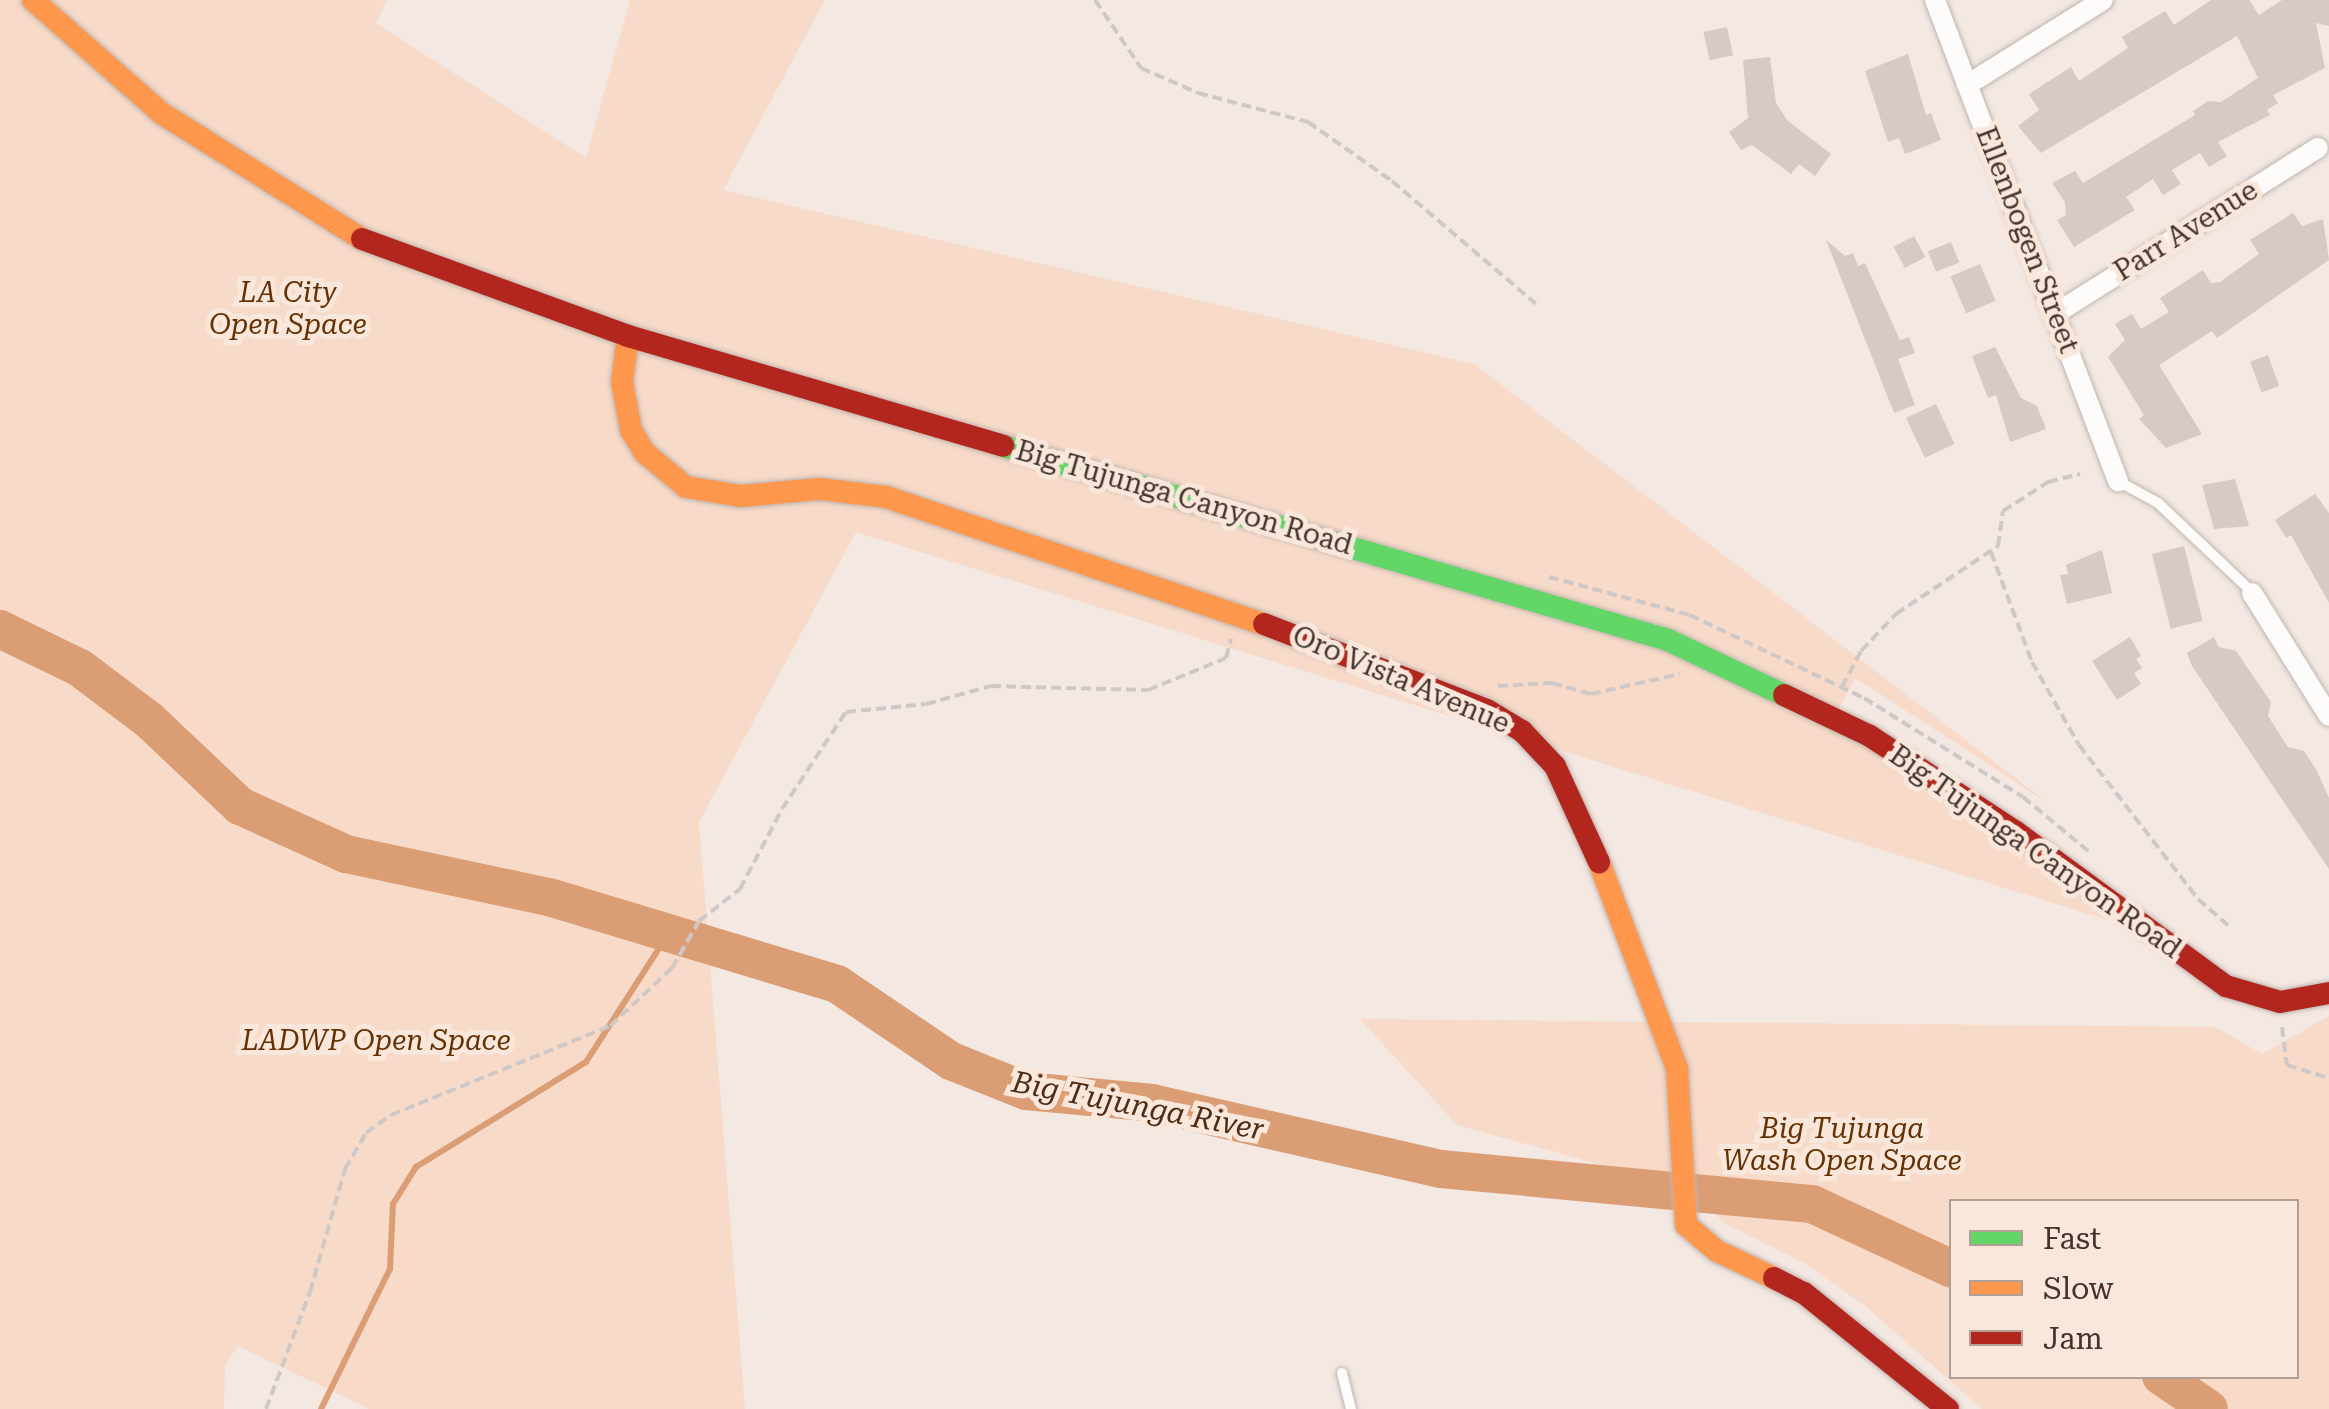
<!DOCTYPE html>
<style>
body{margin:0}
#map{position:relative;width:2329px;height:1409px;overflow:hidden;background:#f3e8e2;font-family:"Roboto Serif",serif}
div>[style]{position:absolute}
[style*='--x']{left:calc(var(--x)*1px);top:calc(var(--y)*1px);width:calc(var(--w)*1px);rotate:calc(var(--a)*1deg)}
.green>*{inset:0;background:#f7dac8}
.stream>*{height:6px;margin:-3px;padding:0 3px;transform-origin:3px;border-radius:3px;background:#db9d73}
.river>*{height:38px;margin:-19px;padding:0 19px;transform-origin:19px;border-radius:19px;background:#db9d73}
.building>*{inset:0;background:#d5cac4;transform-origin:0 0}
.path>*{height:4px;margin-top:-2px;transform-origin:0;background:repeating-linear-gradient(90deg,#cec9c7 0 10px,transparent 0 15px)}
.roads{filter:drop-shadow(0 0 2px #bfb5af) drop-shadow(0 0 2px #bfb5af)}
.lane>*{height:10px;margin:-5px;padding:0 5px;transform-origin:5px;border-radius:5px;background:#fdfcfb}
.street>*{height:20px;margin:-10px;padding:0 10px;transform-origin:10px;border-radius:10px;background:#fdfcfb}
.fast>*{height:22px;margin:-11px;padding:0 11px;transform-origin:11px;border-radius:11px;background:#63d668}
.slow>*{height:22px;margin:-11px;padding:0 11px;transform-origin:11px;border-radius:11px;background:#ff974d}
.jam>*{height:22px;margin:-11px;padding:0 11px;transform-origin:11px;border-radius:11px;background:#b3261e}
span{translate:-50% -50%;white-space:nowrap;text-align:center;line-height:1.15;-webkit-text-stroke:10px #fae7db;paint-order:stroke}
.street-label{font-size:28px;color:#40342c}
.park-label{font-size:28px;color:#663000;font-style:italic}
.water-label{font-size:30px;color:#4e2c14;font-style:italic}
.legend{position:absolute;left:1949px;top:1199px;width:350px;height:180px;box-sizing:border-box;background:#fae7db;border:2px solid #b09f95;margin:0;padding:12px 18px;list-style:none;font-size:30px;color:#40342c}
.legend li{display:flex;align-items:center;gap:20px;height:50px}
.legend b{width:50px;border:2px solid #b09f95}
</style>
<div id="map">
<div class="green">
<div style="clip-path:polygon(0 0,387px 0,376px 23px,586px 158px,630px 0,825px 0,723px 190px,1474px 364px,2052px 806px,1856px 678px,1836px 713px,2153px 934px,856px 532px,699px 822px,745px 1409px,369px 1409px,238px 1346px,225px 1366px,224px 1409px,0 1409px)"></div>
<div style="clip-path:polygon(evenodd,2329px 1016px,2329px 1409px,1982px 1409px,1864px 1305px,1807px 1265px,1724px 1223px,1700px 1197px,1695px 1179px,1670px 1184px,1457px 1125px,1360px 1019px,2215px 1027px,2262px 1054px,2329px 1016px,1952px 1202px,2296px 1202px,2296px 1376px,1952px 1376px,1952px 1202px)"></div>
</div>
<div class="stream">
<div style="--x:321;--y:1409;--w:156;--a:-63.8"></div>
<div style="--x:390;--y:1269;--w:65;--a:-87.4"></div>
<div style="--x:393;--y:1204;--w:44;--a:-58.1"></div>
<div style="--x:416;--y:1167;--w:200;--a:-31.7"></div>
<div style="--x:586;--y:1062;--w:150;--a:-57.3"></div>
</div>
<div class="river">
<div style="--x:0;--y:629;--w:89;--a:26"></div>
<div style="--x:80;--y:668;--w:86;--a:37"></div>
<div style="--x:149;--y:720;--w:125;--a:43.4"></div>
<div style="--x:240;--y:806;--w:116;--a:24.4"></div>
<div style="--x:346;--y:854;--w:208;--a:12"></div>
<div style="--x:549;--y:897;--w:301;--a:16.8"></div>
<div style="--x:837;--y:984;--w:138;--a:34"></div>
<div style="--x:951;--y:1061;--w:81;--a:21.8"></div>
<div style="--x:1026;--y:1091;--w:127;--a:5.4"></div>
<div style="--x:1152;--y:1103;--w:296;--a:12.9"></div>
<div style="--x:1441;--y:1169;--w:373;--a:5.4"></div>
<div style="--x:1812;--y:1204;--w:154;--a:24.9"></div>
<div style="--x:2161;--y:1376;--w:58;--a:34.5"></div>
</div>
<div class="building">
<div style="clip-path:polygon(2211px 0,2249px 0,2259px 15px,2282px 0,2329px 0,2329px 26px,2316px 23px,2325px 68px,2273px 95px,2278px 103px,2267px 110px,2270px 115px,2218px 142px,2227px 156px,2209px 167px,2200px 153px,2172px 170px,2181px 184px,2163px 195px,2153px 179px,2126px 197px,2135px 210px,2074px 247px,2057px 220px,2066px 215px,2065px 202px,2052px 183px,2075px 171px,2083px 183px,2195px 115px,2193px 111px,2208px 101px,2221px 102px,2258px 78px,2237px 36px,2041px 153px,2018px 126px,2039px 110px,2029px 94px,2071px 67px,2079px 81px,2128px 48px,2122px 37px,2140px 26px,2165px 11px,2174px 25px)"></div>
<div style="left:1727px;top:27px;width:29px;height:24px;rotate:78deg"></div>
<div style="clip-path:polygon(1908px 54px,1926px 115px,1931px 113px,1941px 140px,1905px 154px,1899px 138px,1888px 142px,1865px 71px)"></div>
<div style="clip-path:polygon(1770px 57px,1776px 103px,1788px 121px,1831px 154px,1815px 176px,1799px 164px,1791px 174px,1752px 145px,1741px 150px,1729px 132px,1748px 118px,1743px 60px)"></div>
<div style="clip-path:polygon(2293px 213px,2302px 226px,2323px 219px,2329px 260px,2217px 338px,2212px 331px,2159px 365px,2202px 434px,2166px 448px,2139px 419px,2144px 415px,2108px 357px,2125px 340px,2115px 324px,2132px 314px,2141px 329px,2169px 312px,2160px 298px,2203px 270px,2211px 283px,2220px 282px,2259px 254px,2250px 240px)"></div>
<div style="left:1914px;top:236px;width:24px;height:23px;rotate:62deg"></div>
<div style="clip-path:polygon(1826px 240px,1845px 256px,1853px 253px,1858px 266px,1865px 263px,1900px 340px,1909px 337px,1915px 353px,1898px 359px,1915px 405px,1894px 413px)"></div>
<div style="left:1951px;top:242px;width:22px;height:25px;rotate:68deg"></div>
<div style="left:1980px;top:264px;width:40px;height:32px;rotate:67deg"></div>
<div style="clip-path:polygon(1995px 347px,2021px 398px,2037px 406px,2046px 429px,2010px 442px,1996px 395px,1988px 398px,1972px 356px)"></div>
<div style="left:2268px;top:355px;width:33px;height:19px;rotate:70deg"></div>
<div style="left:1936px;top:404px;width:44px;height:33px;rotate:65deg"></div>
<div style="clip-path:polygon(2235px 479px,2249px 526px,2214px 529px,2202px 485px)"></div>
<div style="clip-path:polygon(2315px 494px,2329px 513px,2329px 603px,2291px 535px,2286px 538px,2275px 520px)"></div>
<div style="left:2184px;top:546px;width:77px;height:33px;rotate:76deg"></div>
<div style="clip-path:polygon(2102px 550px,2112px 593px,2067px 604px,2060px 575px,2068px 574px,2066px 565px)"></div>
<div style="clip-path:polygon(2130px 637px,2141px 656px,2136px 659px,2142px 668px,2134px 673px,2141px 684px,2117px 700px,2092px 661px)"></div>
<div style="clip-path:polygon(2214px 637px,2219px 647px,2236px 651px,2271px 702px,2268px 716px,2288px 747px,2304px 751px,2316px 769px,2329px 798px,2329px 869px,2192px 666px,2187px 653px)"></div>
</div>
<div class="path">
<div style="--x:1095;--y:0;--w:82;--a:55.9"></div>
<div style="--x:1141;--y:68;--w:62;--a:23.7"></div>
<div style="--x:1198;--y:93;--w:114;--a:14.8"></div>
<div style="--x:1308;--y:122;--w:103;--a:35.1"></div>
<div style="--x:1392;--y:181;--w:189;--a:40.5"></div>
<div style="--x:1991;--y:552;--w:117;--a:69.6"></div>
<div style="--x:2032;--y:662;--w:95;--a:60.5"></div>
<div style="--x:2079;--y:745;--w:195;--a:52.3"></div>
<div style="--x:2198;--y:899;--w:41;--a:41.1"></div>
<div style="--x:1549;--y:577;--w:146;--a:15.1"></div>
<div style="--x:1690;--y:615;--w:193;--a:25.5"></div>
<div style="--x:1864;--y:698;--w:187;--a:31.9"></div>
<div style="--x:2023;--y:797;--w:85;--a:39.7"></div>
<div style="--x:1498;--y:686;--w:54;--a:-3.2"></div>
<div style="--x:1552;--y:683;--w:41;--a:15.8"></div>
<div style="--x:1591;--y:694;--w:91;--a:-12.7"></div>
<div style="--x:1842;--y:687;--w:41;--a:-62.2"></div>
<div style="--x:1861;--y:651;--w:51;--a:-46.6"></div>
<div style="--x:1896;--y:614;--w:123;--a:-33.7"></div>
<div style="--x:1998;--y:546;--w:35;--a:-82"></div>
<div style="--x:2003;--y:511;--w:54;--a:-32.8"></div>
<div style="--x:2048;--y:482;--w:33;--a:-14"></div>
<div style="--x:2282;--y:1027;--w:38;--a:83"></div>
<div style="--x:2287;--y:1065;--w:44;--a:17.2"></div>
<div style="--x:266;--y:1409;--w:125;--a:-69.4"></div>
<div style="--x:310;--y:1292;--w:128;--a:-74.1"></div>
<div style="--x:345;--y:1169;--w:42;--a:-59.7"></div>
<div style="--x:366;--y:1133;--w:31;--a:-36"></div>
<div style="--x:391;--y:1115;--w:236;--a:-22.1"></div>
<div style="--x:610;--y:1026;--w:85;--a:-43.1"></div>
<div style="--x:672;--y:968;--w:54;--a:-60.1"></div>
<div style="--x:699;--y:921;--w:52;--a:-38"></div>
<div style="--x:740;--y:889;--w:90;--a:-62.3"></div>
<div style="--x:782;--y:809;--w:116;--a:-56.6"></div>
<div style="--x:846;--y:712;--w:80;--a:-5.7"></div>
<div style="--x:926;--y:704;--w:67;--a:-15.5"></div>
<div style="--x:991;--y:686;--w:157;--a:1.5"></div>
<div style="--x:1148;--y:690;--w:84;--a:-22.3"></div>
<div style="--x:1226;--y:658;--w:20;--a:-75"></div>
</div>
<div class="roads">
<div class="lane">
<div style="--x:2118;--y:481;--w:46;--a:28.8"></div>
<div style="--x:2158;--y:503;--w:129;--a:43.4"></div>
<div style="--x:1342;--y:1373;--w:37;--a:76"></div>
</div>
<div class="street">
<div style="--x:1935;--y:0;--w:515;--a:69.17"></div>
<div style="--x:1967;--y:85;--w:160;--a:-32"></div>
<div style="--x:2055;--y:314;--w:311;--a:-32.3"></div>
<div style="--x:2252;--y:593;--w:145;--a:58"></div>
</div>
<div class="fast">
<div style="--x:1003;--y:446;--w:693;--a:16.26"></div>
<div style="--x:1668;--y:640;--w:128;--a:25.4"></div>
</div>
<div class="slow">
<div style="--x:33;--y:0;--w:171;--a:41.4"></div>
<div style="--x:161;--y:113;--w:237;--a:32.1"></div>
<div style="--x:628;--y:336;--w:46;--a:97.4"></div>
<div style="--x:622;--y:382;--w:49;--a:79.4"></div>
<div style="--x:631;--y:430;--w:27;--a:59"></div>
<div style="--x:645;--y:453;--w:53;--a:39.7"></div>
<div style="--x:686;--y:487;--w:56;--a:9.3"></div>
<div style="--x:741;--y:496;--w:79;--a:-5.1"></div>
<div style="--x:820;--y:489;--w:66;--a:6.9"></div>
<div style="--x:886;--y:497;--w:399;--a:18.6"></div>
<div style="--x:1599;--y:862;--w:220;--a:69.3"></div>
<div style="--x:1677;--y:1068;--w:157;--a:86.7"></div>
<div style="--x:1686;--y:1225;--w:40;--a:40"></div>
<div style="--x:1717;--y:1251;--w:63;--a:25.3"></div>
</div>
<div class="jam">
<div style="--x:362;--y:239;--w:283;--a:20"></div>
<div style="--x:628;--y:336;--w:391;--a:16.3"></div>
<div style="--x:1264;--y:624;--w:239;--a:21.1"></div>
<div style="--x:1487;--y:710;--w:41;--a:31"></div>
<div style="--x:1522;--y:731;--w:48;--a:46.7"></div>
<div style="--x:1555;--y:766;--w:106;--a:65.4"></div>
<div style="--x:1784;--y:695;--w:95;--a:25.5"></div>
<div style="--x:1870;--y:736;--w:175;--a:33.3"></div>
<div style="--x:2016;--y:832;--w:260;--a:36.3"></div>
<div style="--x:2226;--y:986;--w:56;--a:16.5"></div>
<div style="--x:2280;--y:1002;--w:50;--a:-10.4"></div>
<div style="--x:1774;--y:1278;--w:34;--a:27"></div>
<div style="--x:1804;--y:1293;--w:185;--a:38.9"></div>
</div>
</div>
<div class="street-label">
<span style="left:2186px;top:231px;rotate:-32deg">Parr Avenue</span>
<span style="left:2027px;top:240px;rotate:69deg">Ellenbogen Street</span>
<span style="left:1184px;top:498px;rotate:16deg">Big Tujunga Canyon Road</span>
<span style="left:1401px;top:680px;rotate:23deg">Oro Vista Avenue</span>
<span style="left:2035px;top:852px;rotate:35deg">Big Tujunga Canyon Road</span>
</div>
<div class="park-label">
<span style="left:288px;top:309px">LA City<br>Open Space</span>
<span style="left:376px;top:1041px">LADWP Open Space</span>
<span style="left:1842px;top:1145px">Big Tujunga<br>Wash Open Space</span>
</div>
<div class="water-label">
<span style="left:1138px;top:1106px;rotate:11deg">Big Tujunga River</span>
</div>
<ul class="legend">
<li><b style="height:12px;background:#63d668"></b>Fast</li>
<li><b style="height:12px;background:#ff974d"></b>Slow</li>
<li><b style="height:12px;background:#b3261e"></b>Jam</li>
</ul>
</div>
